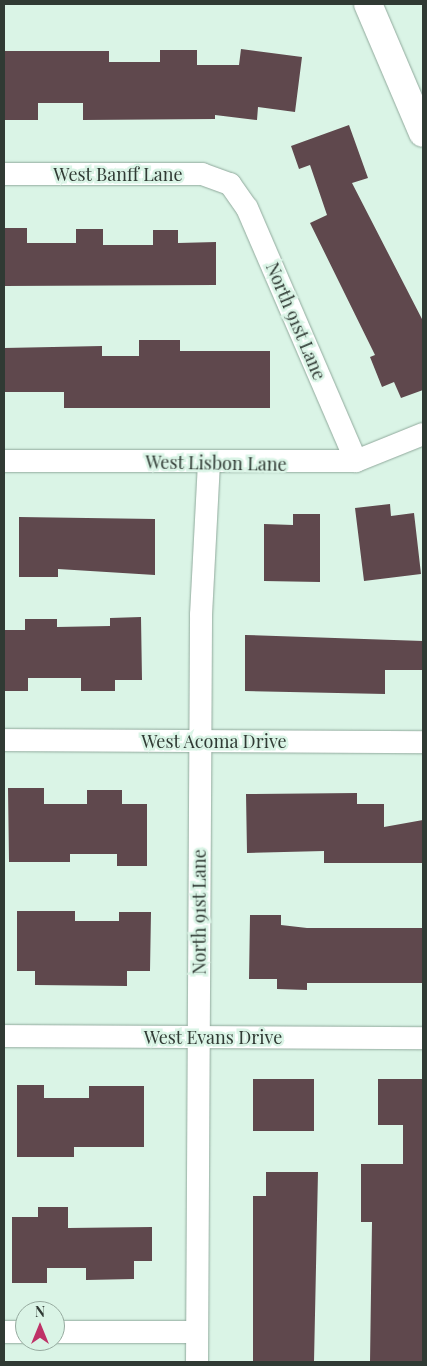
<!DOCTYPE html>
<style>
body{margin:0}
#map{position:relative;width:427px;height:1366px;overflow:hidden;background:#daf4e6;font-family:"Playfair Display",serif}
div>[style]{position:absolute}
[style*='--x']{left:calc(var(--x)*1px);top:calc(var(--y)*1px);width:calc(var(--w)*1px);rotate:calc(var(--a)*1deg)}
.building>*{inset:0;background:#5f484d;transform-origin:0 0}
.roads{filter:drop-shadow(0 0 1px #90a99c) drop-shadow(0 0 1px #90a99c)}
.street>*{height:22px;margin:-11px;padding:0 11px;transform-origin:11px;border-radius:11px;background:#fff}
.secondary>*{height:28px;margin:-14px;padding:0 14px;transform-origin:14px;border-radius:14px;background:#fff}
span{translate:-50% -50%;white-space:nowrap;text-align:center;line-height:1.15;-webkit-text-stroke:5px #daf4e6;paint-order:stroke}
.street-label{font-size:18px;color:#303a34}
.frame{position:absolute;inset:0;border:5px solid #303a34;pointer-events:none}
.north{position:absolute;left:15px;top:1301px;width:50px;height:50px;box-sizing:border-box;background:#daf4e6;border:1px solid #96aa9f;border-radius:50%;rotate:0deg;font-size:14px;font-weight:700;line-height:20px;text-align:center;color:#303a34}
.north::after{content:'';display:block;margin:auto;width:18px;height:22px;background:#be3267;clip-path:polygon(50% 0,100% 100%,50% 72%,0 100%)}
</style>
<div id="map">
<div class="building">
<div style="clip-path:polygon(241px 49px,302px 57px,295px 112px,258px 107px,257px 120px,215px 115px,215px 119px,83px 120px,83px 103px,38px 103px,38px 120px,4px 120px,4px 51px,109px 51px,109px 62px,160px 62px,160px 50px,197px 50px,197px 65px,239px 65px)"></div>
<div style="clip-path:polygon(349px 125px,368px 178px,352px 183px,423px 321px,423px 390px,401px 398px,394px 382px,382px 387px,370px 357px,375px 355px,310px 223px,327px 215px,310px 165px,299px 169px,291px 146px)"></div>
<div style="clip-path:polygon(4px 228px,27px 228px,27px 243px,76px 243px,76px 229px,103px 229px,103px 245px,153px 245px,153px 230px,178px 230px,178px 243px,216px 242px,216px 285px,4px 286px)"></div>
<div style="clip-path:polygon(139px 340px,180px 340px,180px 351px,270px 351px,270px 408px,64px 408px,64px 392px,4px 392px,4px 348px,102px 346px,102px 356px,139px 356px)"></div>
<div style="clip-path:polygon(390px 504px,391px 516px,414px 513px,421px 574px,364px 581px,355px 508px)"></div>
<div style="clip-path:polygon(293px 514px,320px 514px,320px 582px,264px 581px,264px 524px,293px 525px)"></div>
<div style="clip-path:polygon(19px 517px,155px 519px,155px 575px,58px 569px,58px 577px,19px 577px)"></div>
<div style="clip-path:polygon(141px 617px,142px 680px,115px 680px,115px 691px,81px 691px,81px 678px,28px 678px,28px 691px,4px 691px,4px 630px,25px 630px,25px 619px,57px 619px,57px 627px,110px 626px,110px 618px)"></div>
<div style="clip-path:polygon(245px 635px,423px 641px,423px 670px,385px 670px,385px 694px,245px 691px)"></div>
<div style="clip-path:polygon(8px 788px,44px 788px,44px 804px,87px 804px,87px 790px,122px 790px,122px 804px,147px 804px,147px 866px,117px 866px,117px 854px,70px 854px,70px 862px,9px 862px)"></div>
<div style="clip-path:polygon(357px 793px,357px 804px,384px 804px,384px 827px,423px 820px,423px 863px,324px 863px,324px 851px,247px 853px,246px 794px)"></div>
<div style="clip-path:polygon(17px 911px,75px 911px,75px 921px,119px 921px,119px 912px,151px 912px,150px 971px,127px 971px,127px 986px,35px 985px,35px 971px,17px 971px)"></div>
<div style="clip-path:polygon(250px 915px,281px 915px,281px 925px,307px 928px,423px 928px,423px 983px,307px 983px,307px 990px,277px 989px,277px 979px,249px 979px)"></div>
<div style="left:253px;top:1079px;width:61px;height:52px"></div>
<div style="clip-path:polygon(378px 1079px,423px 1079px,423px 1362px,370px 1362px,372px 1222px,361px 1222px,361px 1164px,403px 1164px,403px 1125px,378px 1125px)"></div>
<div style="clip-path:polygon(17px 1085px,44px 1085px,44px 1098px,89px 1098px,89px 1086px,144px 1086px,144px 1147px,74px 1147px,74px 1157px,17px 1157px)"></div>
<div style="clip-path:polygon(266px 1172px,318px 1172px,314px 1362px,253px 1362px,253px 1196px,266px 1196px)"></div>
<div style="clip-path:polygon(38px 1207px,68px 1207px,68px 1228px,152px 1227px,152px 1261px,134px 1261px,134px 1279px,86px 1280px,86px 1268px,47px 1268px,47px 1283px,12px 1283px,12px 1217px,38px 1217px)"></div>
</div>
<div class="roads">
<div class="street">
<div style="--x:4;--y:174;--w:198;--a:0"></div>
<div style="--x:202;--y:174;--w:30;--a:20"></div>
<div style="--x:230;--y:184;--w:29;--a:55"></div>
<div style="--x:247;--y:208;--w:275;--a:66.7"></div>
<div style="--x:4;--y:461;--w:352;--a:0"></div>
<div style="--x:356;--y:461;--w:72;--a:-21.9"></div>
<div style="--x:4;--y:740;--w:419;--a:0.3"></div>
<div style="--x:4;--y:1036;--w:419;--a:0.3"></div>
<div style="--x:4;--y:1332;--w:21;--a:0"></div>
<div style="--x:55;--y:1332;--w:142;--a:0"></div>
<div style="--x:197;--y:1362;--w:747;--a:-89.69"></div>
<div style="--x:201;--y:615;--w:152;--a:-87"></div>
</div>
<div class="secondary">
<div style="--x:368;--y:4;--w:140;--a:66.9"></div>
</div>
</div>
<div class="street-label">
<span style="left:118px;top:174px">West Banff Lane</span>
<span style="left:296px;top:321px;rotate:67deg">North 91st Lane</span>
<span style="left:216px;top:463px;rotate:1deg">West Lisbon Lane</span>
<span style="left:214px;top:741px">West Acoma Drive</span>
<span style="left:199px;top:912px;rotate:-90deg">North 91st Lane</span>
<span style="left:213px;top:1037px">West Evans Drive</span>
</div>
<div class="frame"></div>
<div class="north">N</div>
</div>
